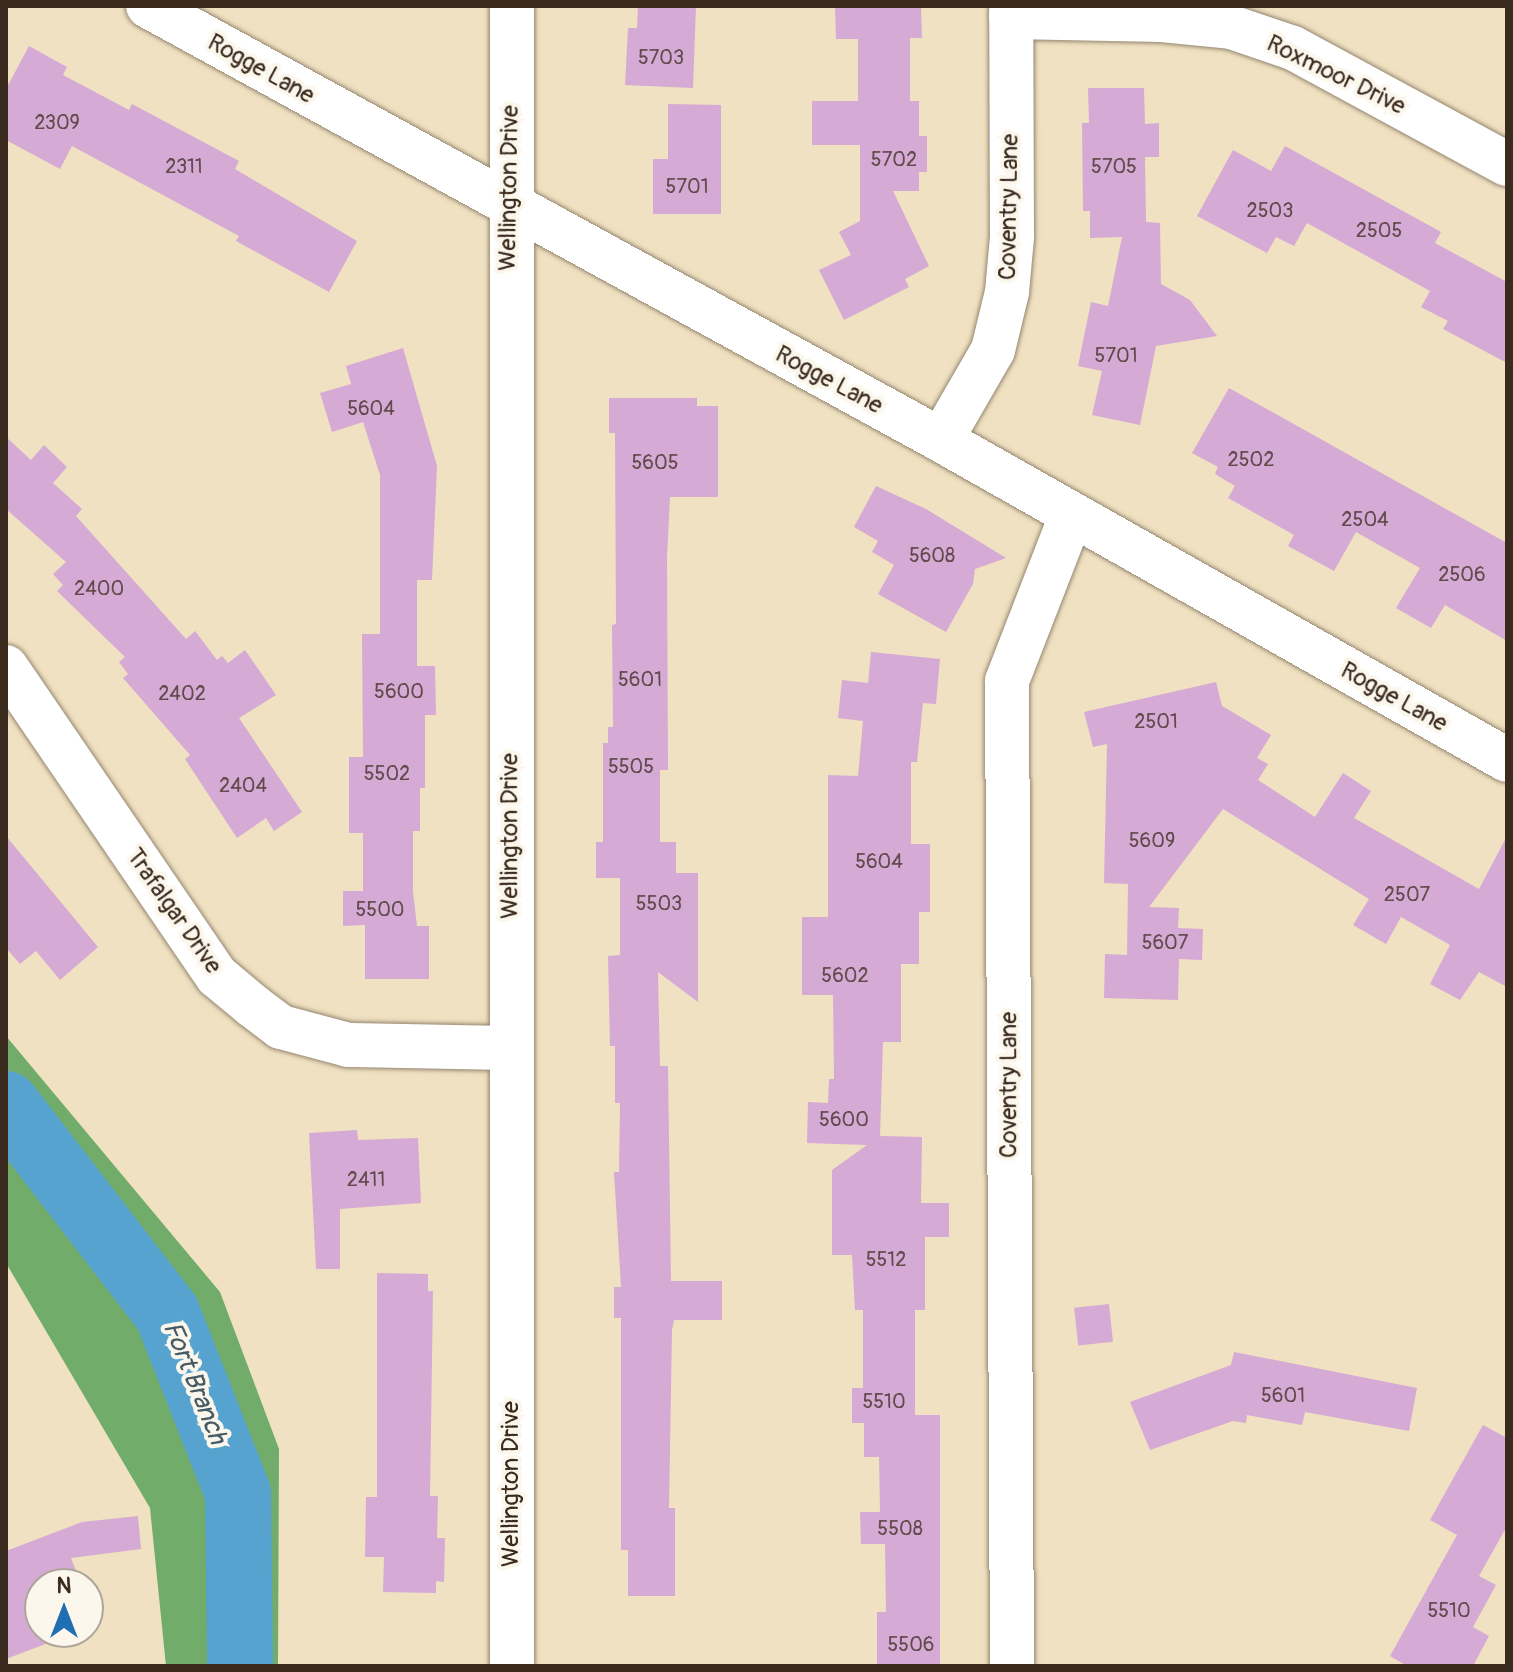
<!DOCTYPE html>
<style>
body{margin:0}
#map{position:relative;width:1513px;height:1672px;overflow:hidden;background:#efe1c1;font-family:Pangolin,sans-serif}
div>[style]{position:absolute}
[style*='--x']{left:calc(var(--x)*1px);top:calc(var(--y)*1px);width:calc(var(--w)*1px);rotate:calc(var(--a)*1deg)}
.forest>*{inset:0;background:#72ac6b}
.river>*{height:66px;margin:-33px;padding:0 33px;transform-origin:33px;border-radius:33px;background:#56a3cf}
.building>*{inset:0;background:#d5aad5;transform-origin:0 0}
.roads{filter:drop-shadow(0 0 2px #958670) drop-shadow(0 0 2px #958670)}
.minor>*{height:44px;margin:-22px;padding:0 22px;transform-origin:22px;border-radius:22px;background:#fff}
span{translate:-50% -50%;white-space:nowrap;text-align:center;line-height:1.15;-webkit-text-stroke:8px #fbf7ec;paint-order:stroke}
.number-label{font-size:20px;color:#624a4c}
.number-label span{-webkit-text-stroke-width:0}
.street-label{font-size:24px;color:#3b2a1e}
.water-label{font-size:26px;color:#465a65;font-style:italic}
.frame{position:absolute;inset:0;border:8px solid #3b2a1e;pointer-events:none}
.north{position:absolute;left:24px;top:1568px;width:80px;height:80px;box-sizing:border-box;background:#fbf7ec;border:2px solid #aea59a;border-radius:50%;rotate:0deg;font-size:22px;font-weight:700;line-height:32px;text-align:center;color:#3b2a1e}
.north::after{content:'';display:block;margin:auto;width:28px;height:36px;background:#1f6fb2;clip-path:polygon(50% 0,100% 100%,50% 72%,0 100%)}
</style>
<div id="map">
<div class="forest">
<div style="clip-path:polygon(6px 1036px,220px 1292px,279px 1449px,278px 1666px,166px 1666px,150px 1508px,6px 1263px)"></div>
</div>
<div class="river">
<div style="--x:6;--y:1104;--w:264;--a:52.4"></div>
<div style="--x:167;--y:1313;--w:193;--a:68.5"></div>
<div style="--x:238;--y:1493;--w:173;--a:89.3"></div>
</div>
<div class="building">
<div style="clip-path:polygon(638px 6px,696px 6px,693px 88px,625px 85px,628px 28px,637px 28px)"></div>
<div style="clip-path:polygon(835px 6px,921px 6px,922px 38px,910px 38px,910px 101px,919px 101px,919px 136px,927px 136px,927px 172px,919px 172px,919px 191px,893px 191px,929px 266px,905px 279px,909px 287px,844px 320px,819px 270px,851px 255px,839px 232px,860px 221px,860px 145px,812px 145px,812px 101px,858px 101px,858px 39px,836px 39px)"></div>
<div style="clip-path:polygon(29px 46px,67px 67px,63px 75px,129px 110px,132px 104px,239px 161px,235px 169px,357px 241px,329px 292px,236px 241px,239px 236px,72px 146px,60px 169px,6px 140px,6px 89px)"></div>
<div style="clip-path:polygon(1088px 88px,1144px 88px,1145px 124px,1159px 123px,1159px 157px,1145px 157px,1146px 222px,1160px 223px,1161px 284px,1190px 300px,1217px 336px,1156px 346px,1140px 425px,1092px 415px,1102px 371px,1078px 366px,1091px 302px,1108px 306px,1122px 237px,1090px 238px,1090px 211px,1083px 211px,1082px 123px,1089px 123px)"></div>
<div style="clip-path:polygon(668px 104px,721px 105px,721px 214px,653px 214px,653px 159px,668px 159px)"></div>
<div style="clip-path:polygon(1285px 146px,1441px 232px,1435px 243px,1507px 282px,1507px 363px,1443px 329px,1448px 321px,1421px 307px,1430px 291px,1307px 223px,1294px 246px,1276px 237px,1267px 253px,1197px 216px,1233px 150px,1271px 171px)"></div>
<div style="clip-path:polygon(403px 348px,437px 466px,432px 580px,417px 580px,417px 666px,435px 666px,436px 715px,425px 715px,425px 788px,420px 788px,420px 831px,413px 831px,413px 892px,417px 926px,429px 926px,429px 979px,365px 979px,365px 925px,343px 926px,343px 891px,363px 891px,363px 833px,349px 833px,349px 757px,363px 757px,362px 634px,380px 634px,380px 475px,363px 422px,332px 432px,320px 393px,351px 384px,346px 366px)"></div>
<div style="clip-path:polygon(1229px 388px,1507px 543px,1507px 641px,1445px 605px,1431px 628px,1396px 608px,1420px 568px,1356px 532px,1334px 571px,1288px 546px,1294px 535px,1228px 498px,1235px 486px,1215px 474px,1218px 467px,1192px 453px)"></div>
<div style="clip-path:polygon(609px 398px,697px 398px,697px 406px,718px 406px,718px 497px,670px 497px,667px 557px,668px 770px,660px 770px,660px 842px,676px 842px,676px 873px,698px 873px,698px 1002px,658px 972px,660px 1066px,668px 1066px,671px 1281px,722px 1281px,722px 1320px,674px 1320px,672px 1330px,669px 1508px,675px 1508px,675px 1596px,628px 1596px,628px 1550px,621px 1550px,621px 1318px,614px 1318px,614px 1287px,621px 1287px,614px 1172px,619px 1172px,620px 1103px,615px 1103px,615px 1046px,610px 1046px,608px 956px,620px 955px,620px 878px,596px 878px,596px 842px,603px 842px,603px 743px,608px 743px,608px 727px,613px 727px,612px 625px,616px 624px,615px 433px,609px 433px)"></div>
<div style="clip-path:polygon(6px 437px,31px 460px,44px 445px,67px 467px,53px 483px,82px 509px,76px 516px,186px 639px,195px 631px,217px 660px,222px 656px,228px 663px,245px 650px,276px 695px,239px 718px,302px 812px,274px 831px,266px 818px,237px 838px,185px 759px,190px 755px,123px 678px,128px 674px,119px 662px,125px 657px,57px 591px,63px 585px,53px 574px,66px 562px,6px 509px)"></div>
<div style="clip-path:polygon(876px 486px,926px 509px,1006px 558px,975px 569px,973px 584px,946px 632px,878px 594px,894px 565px,872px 552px,878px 541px,854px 527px)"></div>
<div style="clip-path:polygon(871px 652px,940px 659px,936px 704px,923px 703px,917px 762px,911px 762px,911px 844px,930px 844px,930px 912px,919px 912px,919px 964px,901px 964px,901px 1042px,883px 1042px,880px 1136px,922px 1137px,921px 1203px,949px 1203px,949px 1237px,925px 1237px,925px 1310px,915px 1310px,915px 1415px,940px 1415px,940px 1666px,877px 1666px,877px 1612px,886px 1612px,885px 1544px,861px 1544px,860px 1512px,880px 1512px,879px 1457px,864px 1457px,864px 1423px,852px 1423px,852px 1388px,863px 1388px,863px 1310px,855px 1310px,852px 1255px,832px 1255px,832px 1170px,867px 1145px,807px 1143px,808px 1102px,828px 1103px,829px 1079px,834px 1079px,833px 995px,802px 995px,802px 917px,828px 917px,828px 775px,858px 776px,863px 721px,838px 718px,842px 680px,868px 683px)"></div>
<div style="clip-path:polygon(1216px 682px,1222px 706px,1271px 735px,1257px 758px,1268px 764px,1258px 780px,1315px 817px,1343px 773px,1371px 791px,1354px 818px,1479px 889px,1507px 836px,1507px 987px,1479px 972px,1460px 1000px,1430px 984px,1450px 945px,1401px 917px,1386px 944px,1353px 925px,1369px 899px,1223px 809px,1149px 907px,1179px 908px,1178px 928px,1203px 929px,1202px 960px,1179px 959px,1178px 1000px,1104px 998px,1105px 954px,1127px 955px,1128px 884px,1104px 883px,1107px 744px,1093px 747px,1084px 712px)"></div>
<div style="clip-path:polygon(6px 836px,98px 947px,60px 980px,36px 951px,20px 964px,6px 948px)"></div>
<div style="clip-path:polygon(357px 1130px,358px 1140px,418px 1138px,421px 1203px,340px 1209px,340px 1269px,316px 1269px,309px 1133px)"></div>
<div style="clip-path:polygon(377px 1273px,428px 1274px,428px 1291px,433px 1291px,430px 1496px,438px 1496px,437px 1538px,445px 1538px,444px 1582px,436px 1581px,436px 1593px,383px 1592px,384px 1557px,365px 1557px,366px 1497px,377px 1497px)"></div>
<div style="left:1109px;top:1304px;width:38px;height:35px;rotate:84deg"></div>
<div style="clip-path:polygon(1234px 1352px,1417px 1388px,1409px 1431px,1305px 1412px,1302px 1425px,1247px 1415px,1246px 1423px,1233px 1421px,1150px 1450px,1130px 1402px,1231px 1365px)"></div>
<div style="clip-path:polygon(1483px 1425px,1507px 1438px,1507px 1526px,1479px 1576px,1496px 1585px,1473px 1627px,1489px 1636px,1473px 1666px,1407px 1666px,1390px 1656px,1457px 1535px,1430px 1520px)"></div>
<div style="clip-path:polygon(138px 1516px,141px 1549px,71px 1558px,81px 1584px,40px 1584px,40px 1632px,77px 1632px,6px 1659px,6px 1551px,82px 1522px)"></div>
</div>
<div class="roads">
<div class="minor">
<div style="--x:148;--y:6;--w:904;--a:28.69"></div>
<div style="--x:941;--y:440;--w:650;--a:29.48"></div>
<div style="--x:1011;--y:17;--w:151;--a:1.1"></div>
<div style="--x:1162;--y:20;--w:69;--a:5.8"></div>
<div style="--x:1231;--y:27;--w:65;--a:18.7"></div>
<div style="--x:1293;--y:48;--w:243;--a:28.5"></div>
<div style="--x:941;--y:440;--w:104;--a:-60"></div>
<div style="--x:993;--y:350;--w:60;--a:-76.4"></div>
<div style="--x:1007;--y:292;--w:55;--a:-84.8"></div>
<div style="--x:1012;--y:237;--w:231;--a:-90.2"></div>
<div style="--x:6;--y:667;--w:374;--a:55.7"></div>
<div style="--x:217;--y:976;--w:47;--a:39.8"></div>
<div style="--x:253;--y:1006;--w:35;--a:37"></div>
<div style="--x:281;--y:1027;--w:69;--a:15"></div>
<div style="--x:348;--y:1045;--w:163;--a:1.1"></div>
<div style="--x:512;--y:1666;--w:1660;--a:-90"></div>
<div style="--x:1012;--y:1666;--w:985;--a:-90.29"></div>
<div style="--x:1007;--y:681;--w:177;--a:-68.8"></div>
</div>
</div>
<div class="number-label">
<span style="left:661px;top:57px">5703</span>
<span style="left:57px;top:122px">2309</span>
<span style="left:894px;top:159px">5702</span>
<span style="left:184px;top:166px">2311</span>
<span style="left:1114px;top:166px">5705</span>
<span style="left:687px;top:186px">5701</span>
<span style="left:1270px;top:210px">2503</span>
<span style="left:1379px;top:230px">2505</span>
<span style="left:1116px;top:355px">5701</span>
<span style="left:371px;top:408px">5604</span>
<span style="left:1251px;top:459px">2502</span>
<span style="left:655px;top:462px">5605</span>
<span style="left:1365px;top:519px">2504</span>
<span style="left:932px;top:555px">5608</span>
<span style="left:1462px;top:574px">2506</span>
<span style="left:99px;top:588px">2400</span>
<span style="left:640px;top:679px">5601</span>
<span style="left:399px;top:691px">5600</span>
<span style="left:182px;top:693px">2402</span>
<span style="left:1156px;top:721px">2501</span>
<span style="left:631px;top:766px">5505</span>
<span style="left:387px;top:773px">5502</span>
<span style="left:243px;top:785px">2404</span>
<span style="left:1152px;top:840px">5609</span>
<span style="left:879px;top:861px">5604</span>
<span style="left:1407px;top:894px">2507</span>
<span style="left:659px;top:903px">5503</span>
<span style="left:380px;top:909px">5500</span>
<span style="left:1165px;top:942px">5607</span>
<span style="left:845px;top:975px">5602</span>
<span style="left:844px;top:1119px">5600</span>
<span style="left:366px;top:1179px">2411</span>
<span style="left:886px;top:1259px">5512</span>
<span style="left:1283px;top:1395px">5601</span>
<span style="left:884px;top:1401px">5510</span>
<span style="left:900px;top:1528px">5508</span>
<span style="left:1449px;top:1610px">5510</span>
<span style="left:911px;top:1644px">5506</span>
</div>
<div class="street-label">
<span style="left:261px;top:69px;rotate:29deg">Rogge Lane</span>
<span style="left:1336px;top:75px;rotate:26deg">Roxmoor Drive</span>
<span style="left:509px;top:188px;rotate:-89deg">Wellington Drive</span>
<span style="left:1009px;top:207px;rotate:-89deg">Coventry Lane</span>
<span style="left:829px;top:380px;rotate:28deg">Rogge Lane</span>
<span style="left:1394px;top:697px;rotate:29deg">Rogge Lane</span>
<span style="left:510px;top:836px;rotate:-90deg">Wellington Drive</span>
<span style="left:174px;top:911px;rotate:55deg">Trafalgar Drive</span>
<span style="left:1009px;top:1085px;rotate:-90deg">Coventry Lane</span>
<span style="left:511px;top:1484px;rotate:-90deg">Wellington Drive</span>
</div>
<div class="water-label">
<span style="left:194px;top:1383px;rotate:68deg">Fort Branch</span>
</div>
<div class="frame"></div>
<div class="north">N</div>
</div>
